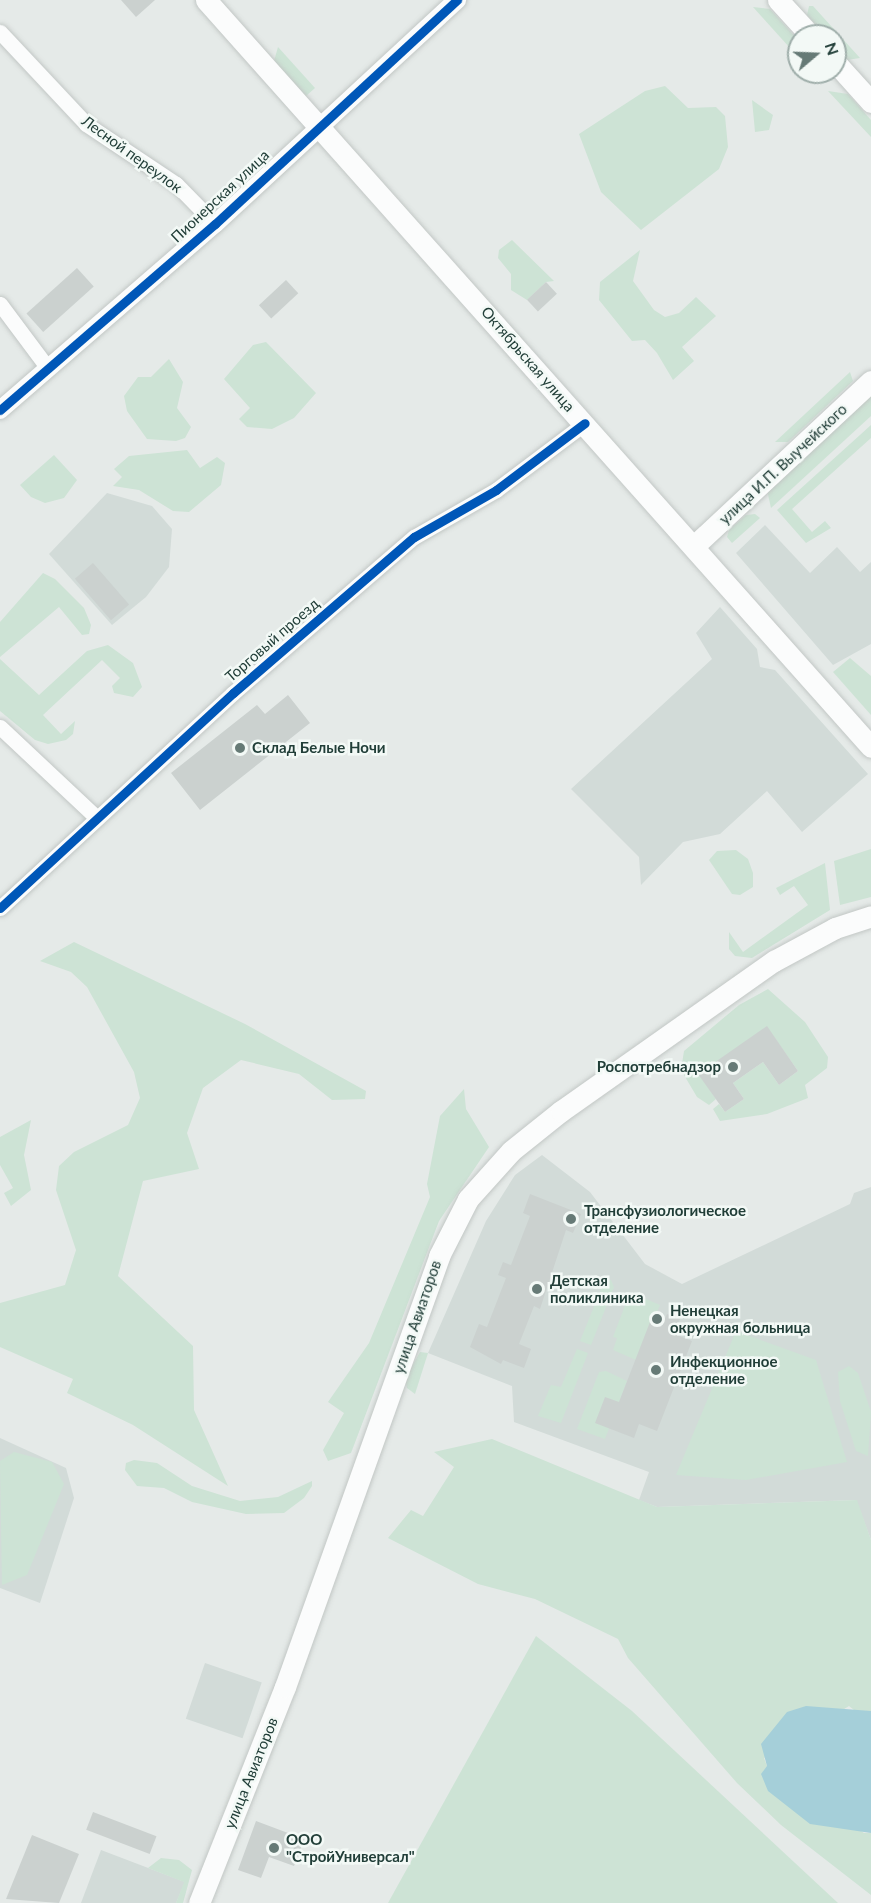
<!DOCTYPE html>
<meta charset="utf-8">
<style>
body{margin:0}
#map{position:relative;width:871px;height:1903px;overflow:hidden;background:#e5eae8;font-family:Lato,sans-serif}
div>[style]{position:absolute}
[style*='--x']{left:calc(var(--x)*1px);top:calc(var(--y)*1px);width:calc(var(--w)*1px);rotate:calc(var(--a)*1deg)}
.built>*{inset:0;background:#d2dbd8;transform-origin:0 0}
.green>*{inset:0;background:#cde3d5}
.water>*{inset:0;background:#a5cfd9}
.building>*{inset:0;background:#cbd1cf;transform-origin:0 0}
.roads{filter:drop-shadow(0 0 2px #c2c7c5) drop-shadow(0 0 2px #c2c7c5)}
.minor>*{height:15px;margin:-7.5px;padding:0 7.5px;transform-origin:7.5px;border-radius:7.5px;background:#fbfcfc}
.tertiary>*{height:18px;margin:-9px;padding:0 9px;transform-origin:9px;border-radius:9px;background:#fbfcfc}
.secondary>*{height:21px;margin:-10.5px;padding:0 10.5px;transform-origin:10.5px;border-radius:10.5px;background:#fbfcfc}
.cycleway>*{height:9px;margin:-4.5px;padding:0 4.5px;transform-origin:4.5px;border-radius:4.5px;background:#0057b8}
.dots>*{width:16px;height:16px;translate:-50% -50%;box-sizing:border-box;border:3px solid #f3f9f6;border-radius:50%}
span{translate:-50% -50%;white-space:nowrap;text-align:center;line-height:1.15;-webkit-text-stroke:5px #f3f9f6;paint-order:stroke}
.street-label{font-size:15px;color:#213e38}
.poi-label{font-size:15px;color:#213e38;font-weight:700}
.left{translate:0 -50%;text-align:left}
.right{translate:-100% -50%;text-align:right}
.north{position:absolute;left:787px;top:24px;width:60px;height:60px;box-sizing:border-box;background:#f3f9f6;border:2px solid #9faeaa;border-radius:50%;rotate:71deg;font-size:16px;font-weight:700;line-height:24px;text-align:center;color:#213e38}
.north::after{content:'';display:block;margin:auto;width:21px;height:27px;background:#667a76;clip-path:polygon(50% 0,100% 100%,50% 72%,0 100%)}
</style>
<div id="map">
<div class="built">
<div style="clip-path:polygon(107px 493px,152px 506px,172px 529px,169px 567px,146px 597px,112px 625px,49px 554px)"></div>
<div style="clip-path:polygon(765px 525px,810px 573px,837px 547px,860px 572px,871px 562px,871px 644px,833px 665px,736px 553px)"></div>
<div style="clip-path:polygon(720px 607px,757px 649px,760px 667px,775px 670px,868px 774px,802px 832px,767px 791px,720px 834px,683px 842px,641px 885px,639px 857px,571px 789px,712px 659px,696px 633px)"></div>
<div style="clip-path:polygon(542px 1155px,590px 1192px,645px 1264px,682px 1284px,850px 1204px,854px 1193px,871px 1187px,871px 1540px,856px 1500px,657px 1507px,639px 1500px,649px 1472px,514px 1422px,512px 1386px,428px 1353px,486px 1221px,515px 1175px)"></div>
<div style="clip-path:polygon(0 1438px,66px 1468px,74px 1498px,40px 1603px,0 1588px)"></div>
<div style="left:205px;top:1663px;width:60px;height:59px;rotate:19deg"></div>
<div style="clip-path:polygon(101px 1850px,185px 1882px,176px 1903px,81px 1903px)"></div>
</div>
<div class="green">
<div style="clip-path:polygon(809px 6px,813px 6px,860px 58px,847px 60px,835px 47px,835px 36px,825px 36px,807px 15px)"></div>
<div style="clip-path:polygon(753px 7px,770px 9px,799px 41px,799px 58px)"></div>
<div style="clip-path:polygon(278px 47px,315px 88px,306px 96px,274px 61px)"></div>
<div style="clip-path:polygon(665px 86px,688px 108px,716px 107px,725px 116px,728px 147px,719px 169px,641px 230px,601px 192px,579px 134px,645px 91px)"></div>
<div style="clip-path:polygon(828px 91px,848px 94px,871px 120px,871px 137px)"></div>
<div style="clip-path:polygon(752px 100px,773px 115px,769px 130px,755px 132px)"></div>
<div style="clip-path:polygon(512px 240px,554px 281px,546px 282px,527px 300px,511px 290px,511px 274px,498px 258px,499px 250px)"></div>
<div style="clip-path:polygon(640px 250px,633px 281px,654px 310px,665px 317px,679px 313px,696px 297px,716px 316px,682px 347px,694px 361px,673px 380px,657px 353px,645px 340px,632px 341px,599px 300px,600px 282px)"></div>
<div style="clip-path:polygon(266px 342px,316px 393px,294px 418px,272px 429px,247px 427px,239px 419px,250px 408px,224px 379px,253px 345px)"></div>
<div style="clip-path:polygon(169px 359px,183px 382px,177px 408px,191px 427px,185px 438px,176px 441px,147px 439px,127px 411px,124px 396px,138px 377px,151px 377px)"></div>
<div style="clip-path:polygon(850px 372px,853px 381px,788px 442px,775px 442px)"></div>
<div style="clip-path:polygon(871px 396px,871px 416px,771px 508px,767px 490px)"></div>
<div style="clip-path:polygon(871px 425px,871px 438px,792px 509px,812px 532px,825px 521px,831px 528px,806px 543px,777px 510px)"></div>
<div style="clip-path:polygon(187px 450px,200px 468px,217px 457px,225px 463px,221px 485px,189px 512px,173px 511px,139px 490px,113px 486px,122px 477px,114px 469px,129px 456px)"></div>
<div style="clip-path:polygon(54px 455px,77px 480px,64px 498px,45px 503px,31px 497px,20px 485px)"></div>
<div style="clip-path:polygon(755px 514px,760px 518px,732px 543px,727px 537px,729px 530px,746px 515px)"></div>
<div style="clip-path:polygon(43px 573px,55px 579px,84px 608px,91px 625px,89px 634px,82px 635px,59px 607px,0 657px,0 622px)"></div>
<div style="clip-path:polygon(108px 645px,133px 663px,142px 687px,133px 697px,114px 693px,112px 686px,120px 678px,102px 660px,43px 715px,61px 734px,75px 721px,73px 734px,66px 740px,48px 744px,35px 740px,0 711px,0 659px,39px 695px,87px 651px)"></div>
<div style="clip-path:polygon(850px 658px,871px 676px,871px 715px,833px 672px)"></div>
<div style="clip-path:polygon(871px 849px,871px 897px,840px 905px,834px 861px)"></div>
<div style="clip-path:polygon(736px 850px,748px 859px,753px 873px,753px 887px,740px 895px,732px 894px,709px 860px,717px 851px)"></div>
<div style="clip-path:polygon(825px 863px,830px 910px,752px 958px,735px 956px,729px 949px,729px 932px,743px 952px,808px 905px,794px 886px,780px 895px,776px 888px)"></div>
<div style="clip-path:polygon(74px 942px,245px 1024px,366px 1091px,365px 1099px,332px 1100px,299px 1074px,241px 1060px,203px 1088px,187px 1133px,199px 1169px,143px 1181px,118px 1276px,193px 1346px,194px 1410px,228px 1486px,133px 1425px,67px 1393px,73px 1379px,0 1347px,0 1303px,65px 1285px,76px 1250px,56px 1190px,59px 1166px,74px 1152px,128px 1125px,140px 1098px,134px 1072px,87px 987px,71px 972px,40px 961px)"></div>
<div style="clip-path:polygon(768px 989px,805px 1022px,828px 1057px,827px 1068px,805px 1085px,808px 1098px,767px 1114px,720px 1121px,713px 1109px,719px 1104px,725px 1112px,744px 1099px,733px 1083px,763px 1062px,779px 1085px,798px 1071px,767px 1027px,699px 1074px,716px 1099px,709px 1105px,697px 1097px,681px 1070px,684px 1051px,739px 1005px)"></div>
<div style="clip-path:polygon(464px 1089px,466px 1109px,489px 1147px,439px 1221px,351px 1453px,328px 1461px,323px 1450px,344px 1413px,328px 1402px,369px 1343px,430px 1197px,427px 1184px,440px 1116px)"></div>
<div style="clip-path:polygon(31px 1120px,24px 1155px,31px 1190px,11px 1206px,4px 1193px,13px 1188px,0 1165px,0 1137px)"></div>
<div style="clip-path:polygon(611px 1280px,614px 1287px,591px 1345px,580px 1341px,604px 1282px)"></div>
<div style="clip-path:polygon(639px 1296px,660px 1305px,636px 1360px,613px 1350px,617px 1338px,613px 1337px,627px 1300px)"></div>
<div style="clip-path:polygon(736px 1331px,816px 1360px,847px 1462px,746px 1480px,676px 1475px)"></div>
<div style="clip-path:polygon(577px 1349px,588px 1353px,561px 1423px,538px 1416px,551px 1385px,561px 1387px)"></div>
<div style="clip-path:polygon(420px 1352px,428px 1353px,415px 1394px,407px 1388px,405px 1379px)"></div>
<div style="clip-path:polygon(849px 1366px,858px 1373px,871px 1412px,868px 1456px,856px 1451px,840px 1401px,838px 1372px)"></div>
<div style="clip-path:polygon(606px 1371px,627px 1381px,605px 1439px,577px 1429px,599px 1372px)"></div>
<div style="clip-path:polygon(492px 1439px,657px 1507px,857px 1500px,871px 1540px,871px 1711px,859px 1714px,849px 1706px,764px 1758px,767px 1766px,864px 1833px,871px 1833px,871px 1895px,781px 1825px,737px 1783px,628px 1658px,618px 1639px,535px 1599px,478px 1584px,388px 1538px,411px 1510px,423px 1516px,454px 1467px,434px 1452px)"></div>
<div style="clip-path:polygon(14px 1452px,52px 1462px,64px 1484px,27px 1575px,2px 1585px,0 1461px)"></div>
<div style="clip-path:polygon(134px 1460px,157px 1463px,192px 1486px,240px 1501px,278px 1497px,312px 1481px,312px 1486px,304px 1498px,284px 1513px,246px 1514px,192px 1502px,164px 1488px,137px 1486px,125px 1470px,126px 1463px)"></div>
<div style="clip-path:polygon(536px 1636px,632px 1711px,838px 1903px,388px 1903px)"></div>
<div style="clip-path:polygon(161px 1858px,179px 1860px,192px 1870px,183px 1903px,176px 1903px,184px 1882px,148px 1868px)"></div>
</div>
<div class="water">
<div style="clip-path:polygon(806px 1706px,871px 1711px,871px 1833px,810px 1824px,768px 1791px,761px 1774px,767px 1766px,761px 1744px,787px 1712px)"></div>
</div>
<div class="building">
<div style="clip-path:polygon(121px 0,155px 0,136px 17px)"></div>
<div style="left:77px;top:268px;width:25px;height:68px;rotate:48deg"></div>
<div style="left:286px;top:280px;width:18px;height:37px;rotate:47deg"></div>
<div style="left:546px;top:282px;width:16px;height:26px;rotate:47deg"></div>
<div style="left:93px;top:563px;width:55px;height:24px;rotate:49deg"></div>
<div style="clip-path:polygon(288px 695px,310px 723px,200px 810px,171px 773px,257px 705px,265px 714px)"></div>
<div style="clip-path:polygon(767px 1026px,798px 1071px,779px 1085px,763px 1062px,733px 1083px,744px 1099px,725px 1112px,698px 1074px)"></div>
<div style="clip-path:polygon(530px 1194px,581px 1214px,573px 1233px,566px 1230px,540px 1309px,534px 1306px,519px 1344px,531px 1349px,524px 1368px,503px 1360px,501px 1364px,470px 1347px,479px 1324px,487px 1327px,506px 1278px,498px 1275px,503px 1262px,511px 1265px,530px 1216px,523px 1213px)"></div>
<div style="clip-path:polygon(667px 1314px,680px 1319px,674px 1334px,692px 1341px,657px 1431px,639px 1424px,634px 1438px,595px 1423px,605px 1397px,619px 1402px,650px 1322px,661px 1327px)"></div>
<div style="left:93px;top:1812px;width:68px;height:19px;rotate:21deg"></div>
<div style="clip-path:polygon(256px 1821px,304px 1839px,294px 1866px,269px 1857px,261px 1878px,238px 1870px)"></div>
<div style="clip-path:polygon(32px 1835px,79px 1854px,59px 1903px,6px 1899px)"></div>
</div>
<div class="roads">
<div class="minor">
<div style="--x:0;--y:32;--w:126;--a:46.9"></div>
<div style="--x:86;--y:124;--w:108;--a:33.7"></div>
<div style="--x:176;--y:184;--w:56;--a:45.7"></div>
<div style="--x:0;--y:304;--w:79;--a:53.3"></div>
<div style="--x:0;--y:727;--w:133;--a:43.2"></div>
<div style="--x:0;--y:908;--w:317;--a:-42.7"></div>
<div style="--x:233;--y:693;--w:239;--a:-40.8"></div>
<div style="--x:414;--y:537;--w:95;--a:-29.8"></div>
<div style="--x:496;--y:490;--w:111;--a:-37"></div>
</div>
<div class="tertiary">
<div style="--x:0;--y:410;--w:284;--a:-40.9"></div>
<div style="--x:215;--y:224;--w:330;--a:-42.8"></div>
</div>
<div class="secondary">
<div style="--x:206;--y:0;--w:1000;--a:48.32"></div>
<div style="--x:778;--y:0;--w:49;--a:47.5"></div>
<div style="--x:835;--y:62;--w:54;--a:48"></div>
<div style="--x:694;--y:546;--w:242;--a:-43"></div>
<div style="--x:199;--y:1903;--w:232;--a:-68.3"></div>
<div style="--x:285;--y:1687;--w:458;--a:-70.3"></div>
<div style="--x:439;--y:1256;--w:64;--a:-63"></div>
<div style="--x:468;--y:1199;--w:64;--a:-48.1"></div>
<div style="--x:511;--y:1151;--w:64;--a:-38.7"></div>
<div style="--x:561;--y:1111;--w:261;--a:-35.2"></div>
<div style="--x:774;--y:961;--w:69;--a:-28.4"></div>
<div style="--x:835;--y:928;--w:38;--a:-18"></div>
</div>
</div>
<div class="cycleway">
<div style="--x:0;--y:410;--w:284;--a:-40.9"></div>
<div style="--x:215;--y:224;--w:330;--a:-42.8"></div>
<div style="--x:0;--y:908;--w:317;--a:-42.7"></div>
<div style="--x:233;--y:693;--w:239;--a:-40.8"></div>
<div style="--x:414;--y:537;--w:95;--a:-29.8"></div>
<div style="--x:496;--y:490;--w:111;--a:-37"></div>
</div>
<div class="dots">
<div style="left:240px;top:748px;background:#667a76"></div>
<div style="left:733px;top:1067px;background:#667a76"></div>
<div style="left:571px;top:1219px;background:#667a76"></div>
<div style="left:537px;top:1289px;background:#667a76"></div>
<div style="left:657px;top:1319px;background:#667a76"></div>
<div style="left:656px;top:1370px;background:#667a76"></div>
<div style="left:274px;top:1848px;background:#667a76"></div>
</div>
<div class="street-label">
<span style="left:132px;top:154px;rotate:36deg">Лесной переулок</span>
<span style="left:220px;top:196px;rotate:-43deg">Пионерская улица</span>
<span style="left:528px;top:359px;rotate:49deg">Октябрьская улица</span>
<span style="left:783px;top:464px;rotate:-43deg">улица И.П. Выучейского</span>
<span style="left:272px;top:640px;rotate:-41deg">Торговый проезд</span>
<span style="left:417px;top:1317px;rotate:-71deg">улица Авиаторов</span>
<span style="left:251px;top:1773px;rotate:-68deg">улица Авиаторов</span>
</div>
<div class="poi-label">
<span class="left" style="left:252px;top:748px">Склад Белые Ночи</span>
<span class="right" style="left:721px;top:1067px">Роспотребнадзор</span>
<span class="left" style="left:584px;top:1219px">Трансфузиологическое<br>отделение</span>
<span class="left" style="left:550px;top:1289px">Детская<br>поликлиника</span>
<span class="left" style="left:670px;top:1319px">Ненецкая<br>окружная больница</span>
<span class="left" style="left:670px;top:1370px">Инфекционное<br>отделение</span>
<span class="left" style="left:286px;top:1848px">ООО<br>"СтройУниверсал"</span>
</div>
<div class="north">N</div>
</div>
